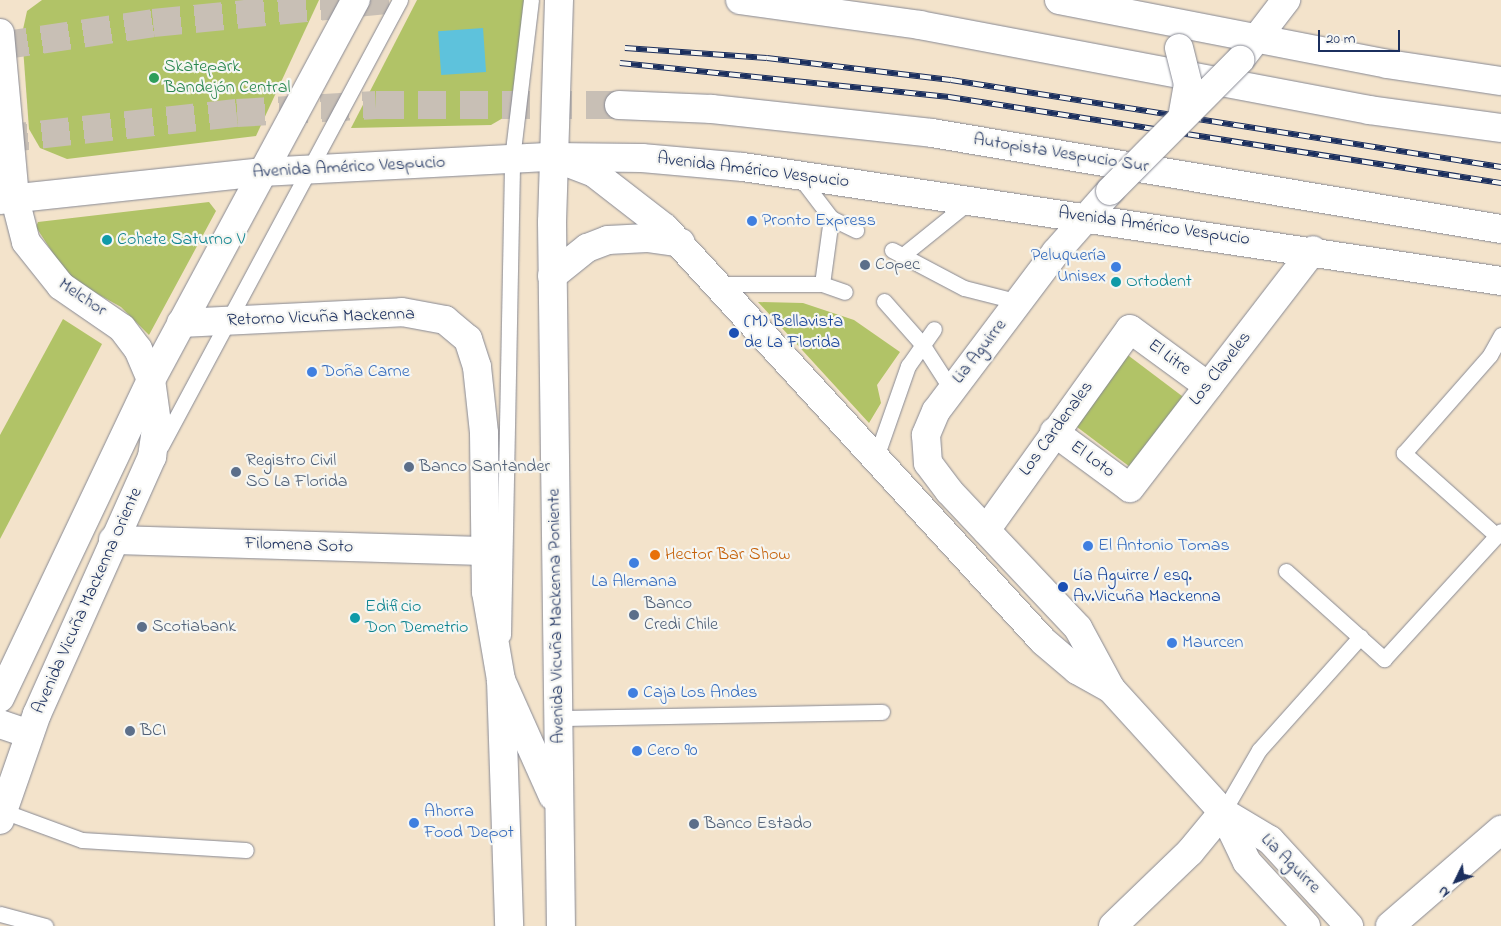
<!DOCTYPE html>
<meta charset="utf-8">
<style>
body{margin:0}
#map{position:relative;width:1501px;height:926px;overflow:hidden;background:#f3e3cb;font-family:"Indie Flower",sans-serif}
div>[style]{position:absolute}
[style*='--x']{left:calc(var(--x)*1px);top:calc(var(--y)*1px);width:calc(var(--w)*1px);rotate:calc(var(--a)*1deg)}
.green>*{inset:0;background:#b1c367;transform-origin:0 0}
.water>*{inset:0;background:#5ec2dc;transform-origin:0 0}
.motorway-tunnel>*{height:28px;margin-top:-14px;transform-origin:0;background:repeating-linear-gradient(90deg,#c8bfb5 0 28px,transparent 0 42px)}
.roads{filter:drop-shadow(0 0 1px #878994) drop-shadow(0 0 1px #878994)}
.service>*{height:15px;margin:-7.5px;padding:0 7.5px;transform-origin:7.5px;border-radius:7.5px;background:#fff}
.minor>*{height:28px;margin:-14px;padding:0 14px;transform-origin:14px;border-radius:14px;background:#fff}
.secondary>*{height:28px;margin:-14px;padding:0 14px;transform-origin:14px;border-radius:14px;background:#fff}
.primary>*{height:28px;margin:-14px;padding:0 14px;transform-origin:14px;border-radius:14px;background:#fff}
.motorway>*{height:28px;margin:-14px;padding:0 14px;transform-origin:14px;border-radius:14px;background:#fff}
.rail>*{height:5.5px;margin-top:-2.75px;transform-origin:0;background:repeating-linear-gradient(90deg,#f6f6f2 0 11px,#1b2f5e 0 22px);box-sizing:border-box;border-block:1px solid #1b2f5e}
.bridges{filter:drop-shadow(0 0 1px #878994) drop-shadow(0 0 1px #878994)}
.secondary-bridge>*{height:28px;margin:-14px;padding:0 14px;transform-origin:14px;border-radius:14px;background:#fff}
.primary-bridge>*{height:28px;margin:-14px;padding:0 14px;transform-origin:14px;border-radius:14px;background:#fff}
.dots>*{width:14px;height:14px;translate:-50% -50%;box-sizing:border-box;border:2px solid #f6f6f2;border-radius:50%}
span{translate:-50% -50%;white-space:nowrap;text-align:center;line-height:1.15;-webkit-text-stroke:4.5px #f6f6f2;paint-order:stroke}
.leisure-label{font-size:18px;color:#27864d}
.left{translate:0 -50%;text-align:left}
.street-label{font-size:18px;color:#1b2f5e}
.shop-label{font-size:18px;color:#366cbe}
.right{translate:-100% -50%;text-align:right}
.culture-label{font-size:18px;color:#0d838f}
.service-label{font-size:18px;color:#4e5e75}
.transit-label{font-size:18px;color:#164399}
.food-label{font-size:18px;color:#c56008}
.north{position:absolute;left:1431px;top:856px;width:50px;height:50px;-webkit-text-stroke:4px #f6f6f2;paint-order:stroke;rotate:228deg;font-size:14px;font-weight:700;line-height:20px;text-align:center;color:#1b2f5e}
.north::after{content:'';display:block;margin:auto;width:18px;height:22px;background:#1b2f5e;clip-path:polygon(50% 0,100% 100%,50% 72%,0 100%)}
.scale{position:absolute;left:1318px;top:30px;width:82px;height:22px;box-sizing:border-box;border:2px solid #1b2f5e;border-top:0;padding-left:6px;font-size:15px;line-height:18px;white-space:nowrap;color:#1b2f5e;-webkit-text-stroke:4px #f6f6f2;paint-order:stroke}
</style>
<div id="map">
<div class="green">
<div style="clip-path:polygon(42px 0,319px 0,256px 136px,67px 159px,40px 148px,29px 129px,22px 34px,27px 11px)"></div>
<div style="clip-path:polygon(417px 0,528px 0,513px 100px,503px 118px,491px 125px,351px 128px)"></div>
<div style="clip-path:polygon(209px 202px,216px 211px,149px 335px,121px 307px,69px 278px,36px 227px,38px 222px)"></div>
<div style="clip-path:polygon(758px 302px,803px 303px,854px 320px,900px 352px,877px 385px,881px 403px,869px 423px)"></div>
<div style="clip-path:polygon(63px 319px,102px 344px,0 539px,0 435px)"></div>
<div style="left:1125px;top:353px;width:78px;height:88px;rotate:37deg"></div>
</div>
<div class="water">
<div style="left:483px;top:28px;width:44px;height:45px;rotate:86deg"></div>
</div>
<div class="motorway-tunnel">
<div style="--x:0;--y:46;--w:155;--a:-8.5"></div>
<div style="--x:153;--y:23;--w:237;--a:-5.6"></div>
<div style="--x:0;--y:139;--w:238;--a:-6.3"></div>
<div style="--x:237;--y:113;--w:139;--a:-3.3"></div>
<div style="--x:376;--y:105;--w:243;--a:0"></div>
</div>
<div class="roads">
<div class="service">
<div style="--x:799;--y:176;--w:53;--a:52.7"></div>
<div style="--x:831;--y:218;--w:28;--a:26"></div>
<div style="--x:892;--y:250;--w:81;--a:27.8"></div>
<div style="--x:964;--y:288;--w:57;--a:14.3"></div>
<div style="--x:903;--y:255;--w:86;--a:-38.9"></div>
<div style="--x:717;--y:284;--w:105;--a:0"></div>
<div style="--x:822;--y:284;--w:24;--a:19"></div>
<div style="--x:822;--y:284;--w:67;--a:-82.2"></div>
<div style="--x:884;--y:301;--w:57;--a:48.5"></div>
<div style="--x:922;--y:344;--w:54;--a:57.2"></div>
<div style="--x:161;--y:446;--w:506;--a:-61.81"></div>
<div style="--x:875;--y:460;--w:100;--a:-70.7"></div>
<div style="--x:908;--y:366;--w:45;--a:-54.9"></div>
<div style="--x:1497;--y:536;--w:125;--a:-138.3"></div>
<div style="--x:1404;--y:453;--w:130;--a:-48.7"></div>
<div style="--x:1490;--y:355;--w:23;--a:-61"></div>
<div style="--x:1286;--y:571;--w:132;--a:41.9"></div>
<div style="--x:1384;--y:659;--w:173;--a:-47.6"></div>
<div style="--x:503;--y:635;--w:476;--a:-88.9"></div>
<div style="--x:512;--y:159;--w:160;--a:-83.2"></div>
<div style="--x:559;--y:718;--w:323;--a:-1.1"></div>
<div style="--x:3;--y:811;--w:84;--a:20.2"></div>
<div style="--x:82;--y:840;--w:164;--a:3.5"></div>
<div style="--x:1223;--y:812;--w:72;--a:-59.9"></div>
<div style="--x:1259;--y:750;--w:152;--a:-48.2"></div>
<div style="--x:0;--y:914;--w:47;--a:14.9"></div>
</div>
<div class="minor">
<div style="--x:181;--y:323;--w:221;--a:-2.8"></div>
<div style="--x:402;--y:312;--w:44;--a:10.5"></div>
<div style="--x:445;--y:320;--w:30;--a:40"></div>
<div style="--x:468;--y:339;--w:29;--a:72"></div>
<div style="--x:477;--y:367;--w:66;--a:83.9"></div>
<div style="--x:484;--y:433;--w:159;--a:89.3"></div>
<div style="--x:486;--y:592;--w:89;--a:80.3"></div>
<div style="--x:501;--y:680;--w:246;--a:88.1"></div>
<div style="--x:1054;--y:432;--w:94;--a:36.4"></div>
<div style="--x:1130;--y:488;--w:300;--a:-52.4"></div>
<div style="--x:986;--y:530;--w:247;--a:-54.4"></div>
<div style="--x:1130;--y:329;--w:97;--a:36.2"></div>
<div style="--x:113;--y:540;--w:372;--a:1.7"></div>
<div style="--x:0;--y:724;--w:31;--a:19"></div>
<div style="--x:0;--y:820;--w:112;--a:-70.8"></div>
<div style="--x:37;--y:714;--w:282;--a:-65.9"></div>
<div style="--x:152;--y:457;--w:34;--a:-82"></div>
<div style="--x:157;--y:423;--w:43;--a:-97.9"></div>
<div style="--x:1113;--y:926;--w:107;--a:-43.9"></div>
<div style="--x:1190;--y:852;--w:52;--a:-50.5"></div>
<div style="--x:1390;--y:926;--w:147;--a:-40.9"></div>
</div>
<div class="secondary">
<div style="--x:0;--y:33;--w:167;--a:84.8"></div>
<div style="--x:15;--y:199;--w:44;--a:75.7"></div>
<div style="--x:26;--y:242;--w:56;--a:51.5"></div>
<div style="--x:61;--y:286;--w:74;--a:34.5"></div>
<div style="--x:122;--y:328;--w:26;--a:53"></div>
<div style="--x:138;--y:349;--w:34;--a:67"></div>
<div style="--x:1243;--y:56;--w:71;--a:-52.5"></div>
<div style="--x:555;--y:158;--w:42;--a:21"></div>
<div style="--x:594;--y:173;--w:90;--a:37.8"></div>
<div style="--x:665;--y:228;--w:560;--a:47.53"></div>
<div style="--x:1043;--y:641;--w:45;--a:40.5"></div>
<div style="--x:1077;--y:670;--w:39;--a:29"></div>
<div style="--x:1110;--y:191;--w:81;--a:131.5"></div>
<div style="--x:1056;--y:252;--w:199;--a:127"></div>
<div style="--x:936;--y:411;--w:26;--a:113"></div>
<div style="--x:926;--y:435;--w:28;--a:86"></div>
<div style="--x:928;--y:463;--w:35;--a:53"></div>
<div style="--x:949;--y:491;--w:188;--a:46.7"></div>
<div style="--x:1078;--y:628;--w:69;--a:61.6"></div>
<div style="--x:1111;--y:689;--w:166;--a:47.7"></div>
<div style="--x:1223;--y:812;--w:55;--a:30.8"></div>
<div style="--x:1270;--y:840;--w:117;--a:47.4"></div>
<div style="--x:1223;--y:812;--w:55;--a:64.4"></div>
<div style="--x:1247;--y:862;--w:87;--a:47.3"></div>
</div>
<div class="primary">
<div style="--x:559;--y:0;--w:222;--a:91.8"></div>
<div style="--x:552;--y:222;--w:704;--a:89.27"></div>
<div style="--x:1059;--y:0;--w:334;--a:11"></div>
<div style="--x:1387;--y:64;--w:115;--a:8.5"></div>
<div style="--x:0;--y:200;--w:263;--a:-6.1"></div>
<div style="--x:262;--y:172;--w:290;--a:-3"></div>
<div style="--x:552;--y:157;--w:90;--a:0.6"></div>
<div style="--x:642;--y:158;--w:101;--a:5.1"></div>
<div style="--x:743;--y:167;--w:767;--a:8.55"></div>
<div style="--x:552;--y:276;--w:45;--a:-38.7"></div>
<div style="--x:587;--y:248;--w:22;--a:-21"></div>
<div style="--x:608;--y:240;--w:39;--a:-3"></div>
<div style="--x:647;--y:238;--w:34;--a:8"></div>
<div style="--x:501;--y:680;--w:127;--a:65.9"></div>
<div style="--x:0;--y:698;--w:352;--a:-64.6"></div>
<div style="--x:151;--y:380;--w:432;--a:-61.7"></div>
</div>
<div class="motorway">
<div style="--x:740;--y:0;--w:182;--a:7.9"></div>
<div style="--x:920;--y:25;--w:457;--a:10.7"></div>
<div style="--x:1369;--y:110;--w:133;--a:7.8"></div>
<div style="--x:619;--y:105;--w:93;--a:2.5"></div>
<div style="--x:712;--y:109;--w:221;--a:6.2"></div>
<div style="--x:932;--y:133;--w:577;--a:9.58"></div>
</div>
</div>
<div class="rail">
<div style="--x:625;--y:48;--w:142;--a:4"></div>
<div style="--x:767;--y:58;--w:185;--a:6.8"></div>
<div style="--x:951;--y:80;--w:557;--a:8.99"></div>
<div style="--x:620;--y:63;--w:331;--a:5.9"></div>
<div style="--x:949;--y:97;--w:559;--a:8.86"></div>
</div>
<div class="bridges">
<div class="secondary-bridge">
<div style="--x:1110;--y:191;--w:185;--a:-45.2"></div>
</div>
<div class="primary-bridge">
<div style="--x:1179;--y:48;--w:37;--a:76"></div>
<div style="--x:1188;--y:84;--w:34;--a:100"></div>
</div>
</div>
<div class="dots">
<div style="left:154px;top:78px;background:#2e9e5b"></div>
<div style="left:752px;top:221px;background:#3f7fe0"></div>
<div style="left:107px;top:240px;background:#0f9aa8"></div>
<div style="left:865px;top:265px;background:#5c6f8a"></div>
<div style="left:1116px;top:267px;background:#3f7fe0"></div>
<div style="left:1116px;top:282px;background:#0f9aa8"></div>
<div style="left:734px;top:333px;background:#1a4fb4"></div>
<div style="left:312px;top:372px;background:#3f7fe0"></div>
<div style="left:409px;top:467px;background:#5c6f8a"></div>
<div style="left:236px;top:472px;background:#5c6f8a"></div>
<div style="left:1088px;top:546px;background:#3f7fe0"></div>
<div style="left:655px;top:555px;background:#e8710a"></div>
<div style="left:634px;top:563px;background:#3f7fe0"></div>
<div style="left:1063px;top:587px;background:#1a4fb4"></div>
<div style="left:634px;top:615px;background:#5c6f8a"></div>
<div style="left:355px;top:618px;background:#0f9aa8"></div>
<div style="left:142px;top:627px;background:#5c6f8a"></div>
<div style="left:1172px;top:643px;background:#3f7fe0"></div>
<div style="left:633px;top:693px;background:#3f7fe0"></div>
<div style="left:130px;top:731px;background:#5c6f8a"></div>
<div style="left:637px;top:751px;background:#3f7fe0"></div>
<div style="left:414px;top:823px;background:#3f7fe0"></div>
<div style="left:694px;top:824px;background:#5c6f8a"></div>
</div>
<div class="leisure-label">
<span class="left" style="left:164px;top:78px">Skatepark<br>Bandejón Central</span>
</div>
<div class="street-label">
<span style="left:1061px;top:154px;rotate:9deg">Autopista Vespucio Sur</span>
<span style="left:349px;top:168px;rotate:-3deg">Avenida Américo Vespucio</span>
<span style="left:753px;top:171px;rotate:7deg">Avenida Américo Vespucio</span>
<span style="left:1154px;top:227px;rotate:8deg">Avenida Américo Vespucio</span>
<span style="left:82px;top:298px;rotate:34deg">Melchor</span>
<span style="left:321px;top:318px;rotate:-2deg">Retorno Vicuña Mackenna</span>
<span style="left:980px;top:352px;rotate:-52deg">Lia Aguirre</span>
<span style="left:1169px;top:358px;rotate:36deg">El Litre</span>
<span style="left:1221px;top:369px;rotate:-52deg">Los Claveles</span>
<span style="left:1057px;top:429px;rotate:-54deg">Los Cardenales</span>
<span style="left:1092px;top:460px;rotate:36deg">El Loto</span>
<span style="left:299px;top:546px;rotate:2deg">Filomena Soto</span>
<span style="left:88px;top:601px;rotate:-66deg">Avenida Vicuña Mackenna Oriente</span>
<span style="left:557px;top:616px;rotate:-91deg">Avenida Vicuña Mackenna Poniente</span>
<span style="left:1290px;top:864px;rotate:45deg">Lia Aguirre</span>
</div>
<div class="shop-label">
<span class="left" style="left:762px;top:221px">Pronto Express</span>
<span class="right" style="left:1106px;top:267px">Peluquería<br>Unisex</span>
<span class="left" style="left:322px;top:372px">Doña Carne</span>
<span class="left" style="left:1098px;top:546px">El Antonio Tomas</span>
<span style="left:634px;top:582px">La Alemana</span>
<span class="left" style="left:1182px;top:643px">Maurcen</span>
<span class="left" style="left:643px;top:693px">Caja Los Andes</span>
<span class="left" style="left:647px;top:751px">Cero 90</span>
<span class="left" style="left:424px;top:823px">Ahorra<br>Food Depot</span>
</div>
<div class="culture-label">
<span class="left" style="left:117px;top:240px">Cohete Saturno V</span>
<span class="left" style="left:1126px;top:282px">Ortodent</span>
<span class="left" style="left:365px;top:618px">Edificio<br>Don Demetrio</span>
</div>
<div class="service-label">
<span class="left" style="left:875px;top:265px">Copec</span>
<span class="left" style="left:246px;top:472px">Registro Civil<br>SO La Florida</span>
<span class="left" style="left:419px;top:467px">Banco Santander</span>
<span class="left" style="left:644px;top:615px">Banco<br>Credi Chile</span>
<span class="left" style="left:152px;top:627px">Scotiabank</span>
<span class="left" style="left:140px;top:731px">BCI</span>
<span class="left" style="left:704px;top:824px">Banco Estado</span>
</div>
<div class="transit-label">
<span class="left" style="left:744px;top:333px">(M) Bellavista<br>de La Florida</span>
<span class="left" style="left:1073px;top:587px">Lía Aguirre / esq.<br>Av.Vicuña Mackenna</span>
</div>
<div class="food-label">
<span class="left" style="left:665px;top:555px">Hector Bar Show</span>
</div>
<div class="north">N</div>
<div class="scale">20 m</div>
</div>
